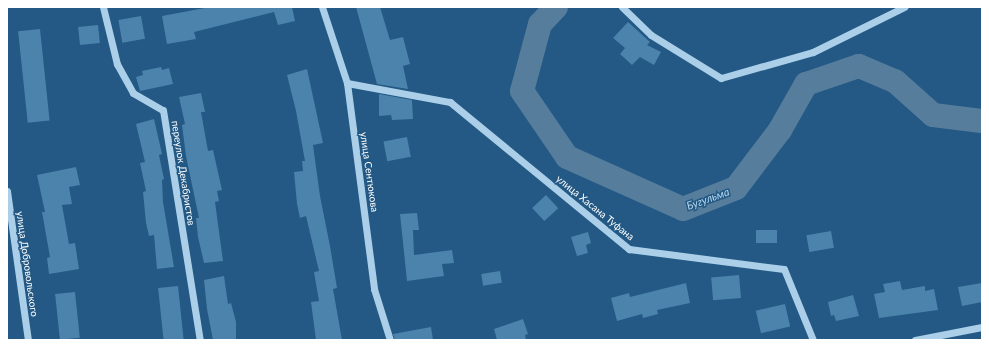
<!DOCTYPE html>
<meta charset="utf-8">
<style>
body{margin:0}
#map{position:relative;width:989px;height:347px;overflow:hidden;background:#235984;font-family:Lato,sans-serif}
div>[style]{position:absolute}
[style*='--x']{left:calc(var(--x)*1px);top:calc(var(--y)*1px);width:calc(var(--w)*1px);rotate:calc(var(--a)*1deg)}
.river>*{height:24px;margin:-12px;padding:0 12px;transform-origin:12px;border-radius:12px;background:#567d9b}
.building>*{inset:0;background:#4b83ac;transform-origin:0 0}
.minor>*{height:7px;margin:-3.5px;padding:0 3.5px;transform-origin:3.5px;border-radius:3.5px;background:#abcfe8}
span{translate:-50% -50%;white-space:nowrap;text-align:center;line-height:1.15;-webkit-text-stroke:3px #235984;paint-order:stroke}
.street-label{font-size:10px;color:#fff}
.water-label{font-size:11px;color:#b7d8f0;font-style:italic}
.frame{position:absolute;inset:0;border:8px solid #fff;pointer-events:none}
</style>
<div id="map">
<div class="river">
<div style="--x:556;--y:7;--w:23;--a:133"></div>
<div style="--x:540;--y:24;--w:69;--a:105"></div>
<div style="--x:522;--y:91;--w:80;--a:55.7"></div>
<div style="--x:567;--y:157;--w:127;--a:24.1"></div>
<div style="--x:683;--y:209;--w:57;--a:-21.6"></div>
<div style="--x:736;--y:188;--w:73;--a:-52.8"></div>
<div style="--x:780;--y:130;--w:53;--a:-60.5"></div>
<div style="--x:806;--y:84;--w:56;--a:-18.8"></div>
<div style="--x:859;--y:66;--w:39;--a:23"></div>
<div style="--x:895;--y:81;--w:51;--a:41.8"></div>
<div style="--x:933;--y:115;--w:49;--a:7"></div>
</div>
<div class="building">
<div style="clip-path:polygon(210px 7px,292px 7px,295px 21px,278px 25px,274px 12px,194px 32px,196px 39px,167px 44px,162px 16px)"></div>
<div style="clip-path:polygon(356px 7px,380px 7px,390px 40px,403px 37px,410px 64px,403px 66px,408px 89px,377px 84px)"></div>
<div style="left:141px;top:16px;width:23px;height:23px;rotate:80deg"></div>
<div style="clip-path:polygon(628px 22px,650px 42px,647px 45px,661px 52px,654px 65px,640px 57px,632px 65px,620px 54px,625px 48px,613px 38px)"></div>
<div style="left:98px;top:25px;width:18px;height:20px;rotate:84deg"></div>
<div style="left:40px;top:29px;width:92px;height:22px;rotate:84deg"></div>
<div style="clip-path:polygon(161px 67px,162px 70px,169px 68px,173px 84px,140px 91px,136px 77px,143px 75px,142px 71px)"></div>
<div style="clip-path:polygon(307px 69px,323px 143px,313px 145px,320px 196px,330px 246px,337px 288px,333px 289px,342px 340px,316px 340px,311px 302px,319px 301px,314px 272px,319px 271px,306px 216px,300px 218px,297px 204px,294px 172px,303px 171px,302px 161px,305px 161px,296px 111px,287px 75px)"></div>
<div style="clip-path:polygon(201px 93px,205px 112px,201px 112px,208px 151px,213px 150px,222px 190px,217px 191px,219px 201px,215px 202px,223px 261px,204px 263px,198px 237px,196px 218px,199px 218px,186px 156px,182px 125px,185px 124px,179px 97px)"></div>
<div style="clip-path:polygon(379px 94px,412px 100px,413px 119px,392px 120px,391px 115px,379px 116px)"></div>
<div style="clip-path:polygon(154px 119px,162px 154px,159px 155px,164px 179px,162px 180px,163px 202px,174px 267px,157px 269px,154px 235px,149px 236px,146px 223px,143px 192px,146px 191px,140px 163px,145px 162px,136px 124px)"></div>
<div style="left:407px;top:137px;width:20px;height:24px;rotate:79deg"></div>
<div style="clip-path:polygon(76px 167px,80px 185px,69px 187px,72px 204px,62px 205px,69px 244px,75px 243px,79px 269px,49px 274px,47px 258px,50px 257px,42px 212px,45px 212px,37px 175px)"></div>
<div style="left:546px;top:195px;width:18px;height:19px;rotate:47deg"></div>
<div style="clip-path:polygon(417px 213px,419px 230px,413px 230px,414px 255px,452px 250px,454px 263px,442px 264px,444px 276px,407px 281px,400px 214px)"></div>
<div style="left:756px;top:230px;width:21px;height:13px"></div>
<div style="left:831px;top:231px;width:17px;height:25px;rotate:80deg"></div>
<div style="clip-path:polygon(588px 232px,591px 243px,586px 245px,588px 253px,577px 256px,571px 237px)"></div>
<div style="left:500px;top:271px;width:12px;height:19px;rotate:81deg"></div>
<div style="left:739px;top:275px;width:23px;height:28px;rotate:85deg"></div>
<div style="clip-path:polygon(224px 276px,228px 304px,231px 303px,236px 322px,236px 340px,213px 340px,207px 309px,204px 280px)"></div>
<div style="clip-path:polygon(900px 281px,902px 290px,925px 286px,925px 291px,934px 289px,938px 310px,879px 318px,874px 294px,885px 292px,883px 284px)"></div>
<div style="clip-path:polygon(686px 283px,690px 303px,657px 310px,658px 314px,643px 318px,642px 314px,617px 321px,611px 298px,629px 293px,630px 297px)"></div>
<div style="clip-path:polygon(982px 283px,982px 302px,962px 306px,958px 287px)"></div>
<div style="left:178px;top:286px;width:54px;height:20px;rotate:84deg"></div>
<div style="left:75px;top:292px;width:46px;height:20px;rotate:84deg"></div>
<div style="clip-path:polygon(853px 295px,859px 316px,836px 321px,834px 315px,831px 316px,828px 302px)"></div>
<div style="left:785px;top:304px;width:23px;height:30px;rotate:77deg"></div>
<div style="clip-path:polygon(523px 319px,528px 334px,525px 335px,526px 340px,497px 340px,494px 329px)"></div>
<div style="clip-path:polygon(431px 327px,433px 340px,395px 340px,393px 334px)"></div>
</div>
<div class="minor">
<div style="--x:103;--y:7;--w:59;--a:76.2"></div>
<div style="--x:117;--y:64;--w:33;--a:61"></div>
<div style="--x:133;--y:93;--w:34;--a:30"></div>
<div style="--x:163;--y:110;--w:233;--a:80.9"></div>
<div style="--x:322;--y:7;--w:80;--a:71.8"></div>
<div style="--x:347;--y:83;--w:208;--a:82.5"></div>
<div style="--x:374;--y:289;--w:53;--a:72.6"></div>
<div style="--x:622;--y:7;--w:40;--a:44"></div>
<div style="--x:651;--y:35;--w:82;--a:31.6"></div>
<div style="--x:721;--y:78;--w:96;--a:-15.8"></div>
<div style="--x:813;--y:52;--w:102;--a:-26.3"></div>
<div style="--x:347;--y:83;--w:105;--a:10.5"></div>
<div style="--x:450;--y:102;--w:232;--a:39.4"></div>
<div style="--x:629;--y:249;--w:156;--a:7.4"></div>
<div style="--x:784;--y:269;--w:77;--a:67.8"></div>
<div style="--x:7;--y:191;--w:150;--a:82"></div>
<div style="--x:915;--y:340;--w:68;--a:-11"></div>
</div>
<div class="street-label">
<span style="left:369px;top:172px;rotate:82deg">улица Сентюкова</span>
<span style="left:183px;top:173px;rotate:81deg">переулок Декабристов</span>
<span style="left:595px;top:208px;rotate:39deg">улица Хасана Туфана</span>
<span style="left:27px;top:264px;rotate:82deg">улица Добровольского</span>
</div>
<div class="water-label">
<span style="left:708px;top:199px;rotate:-20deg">Бугульма</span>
</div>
<div class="frame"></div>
</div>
